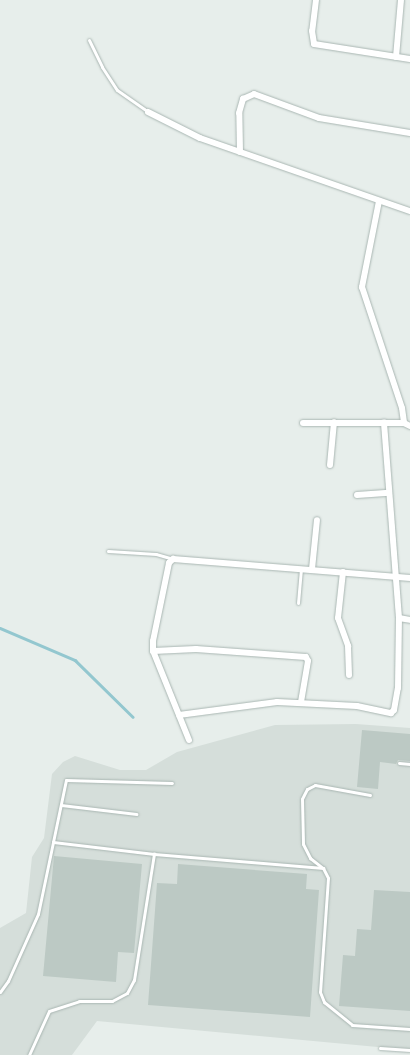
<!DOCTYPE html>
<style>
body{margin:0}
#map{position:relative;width:410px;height:1055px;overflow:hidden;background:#e7eeeb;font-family:Overpass,sans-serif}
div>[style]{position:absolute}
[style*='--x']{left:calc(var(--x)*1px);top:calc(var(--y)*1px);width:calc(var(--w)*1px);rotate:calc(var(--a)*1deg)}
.built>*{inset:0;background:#d5deda}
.stream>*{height:2.5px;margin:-1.25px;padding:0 1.25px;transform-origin:1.25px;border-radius:1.25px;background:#93c7cf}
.building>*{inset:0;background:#bcc9c4}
.roads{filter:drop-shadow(0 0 1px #a9b6b2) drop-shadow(0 0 1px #a9b6b2)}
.lane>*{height:3px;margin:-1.5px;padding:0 1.5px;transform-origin:1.5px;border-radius:1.5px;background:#fff}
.street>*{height:6px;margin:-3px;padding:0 3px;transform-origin:3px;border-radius:3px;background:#fff}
span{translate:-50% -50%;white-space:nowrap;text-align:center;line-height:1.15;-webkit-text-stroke:3.5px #f7fbf9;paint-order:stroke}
</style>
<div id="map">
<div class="built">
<div style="clip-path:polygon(356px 724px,410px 728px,410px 1050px,97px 1021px,72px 1055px,0 1055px,0 928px,26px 913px,32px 857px,44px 838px,52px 774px,63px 762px,75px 756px,120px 770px,146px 770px,177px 752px,275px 725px)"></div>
</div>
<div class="stream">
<div style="--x:0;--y:628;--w:82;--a:23.1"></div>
<div style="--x:75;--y:660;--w:81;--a:44.5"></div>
</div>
<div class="building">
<div style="clip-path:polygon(362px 730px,410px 734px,410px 761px,398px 760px,396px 764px,380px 762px,378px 789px,357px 787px)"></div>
<div style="clip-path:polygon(54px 856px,142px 864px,134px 953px,118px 952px,116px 982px,43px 976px)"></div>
<div style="clip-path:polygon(178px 864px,307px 874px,306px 889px,319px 890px,310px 1017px,148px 1005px,157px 883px,177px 884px)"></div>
<div style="clip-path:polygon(374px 890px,410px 892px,410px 1011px,339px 1006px,343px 955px,355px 956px,357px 929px,371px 930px)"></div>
</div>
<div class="roads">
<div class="lane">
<div style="--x:89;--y:40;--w:30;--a:64"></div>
<div style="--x:102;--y:67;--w:27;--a:57"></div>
<div style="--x:117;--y:90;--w:38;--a:35"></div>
<div style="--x:108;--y:551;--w:48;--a:3.6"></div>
<div style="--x:156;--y:554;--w:18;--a:16"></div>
<div style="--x:298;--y:603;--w:35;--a:-85"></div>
<div style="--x:399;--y:763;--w:11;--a:5"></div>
<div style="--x:370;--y:795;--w:56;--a:-169.7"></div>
<div style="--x:315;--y:785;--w:9;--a:153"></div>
<div style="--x:307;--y:789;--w:11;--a:117"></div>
<div style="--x:302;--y:799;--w:45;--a:88.7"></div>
<div style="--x:303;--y:844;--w:16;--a:63"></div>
<div style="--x:310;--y:858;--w:16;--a:38"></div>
<div style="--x:323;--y:868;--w:11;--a:63"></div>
<div style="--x:328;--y:878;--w:114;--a:94"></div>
<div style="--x:320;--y:992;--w:11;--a:68"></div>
<div style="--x:324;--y:1002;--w:36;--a:39"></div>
<div style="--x:352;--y:1025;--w:58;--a:3.9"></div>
<div style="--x:61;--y:805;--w:76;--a:6.8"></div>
<div style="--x:53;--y:842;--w:63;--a:-78.2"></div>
<div style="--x:66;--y:780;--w:106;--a:1.6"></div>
<div style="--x:0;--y:992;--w:14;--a:-54"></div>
<div style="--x:8;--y:981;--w:73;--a:-65.9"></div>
<div style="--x:38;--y:914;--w:74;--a:-78.2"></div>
<div style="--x:53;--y:842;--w:102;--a:6.8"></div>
<div style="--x:154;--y:854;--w:170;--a:4.7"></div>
<div style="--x:380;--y:1048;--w:30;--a:4"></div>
<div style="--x:29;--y:1055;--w:48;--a:-65.6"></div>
<div style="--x:49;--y:1011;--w:32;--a:-18"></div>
<div style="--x:79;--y:1001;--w:33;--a:0"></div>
<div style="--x:112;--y:1001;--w:17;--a:-28"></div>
<div style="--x:127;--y:993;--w:15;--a:-62"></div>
<div style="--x:134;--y:980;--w:128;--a:-81"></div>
</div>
<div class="street">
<div style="--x:316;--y:0;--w:31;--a:97"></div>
<div style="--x:312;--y:31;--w:13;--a:81"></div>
<div style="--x:314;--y:44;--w:97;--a:8.9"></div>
<div style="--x:396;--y:57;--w:57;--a:-85"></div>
<div style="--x:148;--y:112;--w:58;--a:26.6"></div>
<div style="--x:200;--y:138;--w:222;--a:19.2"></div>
<div style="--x:240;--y:152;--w:39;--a:-91"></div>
<div style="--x:239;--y:113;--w:15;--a:-74"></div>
<div style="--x:243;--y:99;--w:12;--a:-24"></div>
<div style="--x:254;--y:94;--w:69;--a:20.3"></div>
<div style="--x:319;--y:118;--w:92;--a:9.4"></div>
<div style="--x:379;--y:201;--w:88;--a:101.2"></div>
<div style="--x:362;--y:287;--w:127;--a:71.7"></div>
<div style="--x:402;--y:408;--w:15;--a:82"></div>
<div style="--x:303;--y:423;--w:101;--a:0"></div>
<div style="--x:404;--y:423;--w:7;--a:27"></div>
<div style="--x:330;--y:465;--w:43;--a:-84.7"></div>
<div style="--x:357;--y:495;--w:32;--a:-4"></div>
<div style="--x:312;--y:569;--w:49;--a:-84.2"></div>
<div style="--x:343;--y:572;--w:46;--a:96.2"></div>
<div style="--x:338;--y:618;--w:30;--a:70"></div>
<div style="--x:348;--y:646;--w:29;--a:88"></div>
<div style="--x:399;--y:618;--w:11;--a:10"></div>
<div style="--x:153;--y:651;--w:43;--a:-2.7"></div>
<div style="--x:196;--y:649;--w:110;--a:4.2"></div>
<div style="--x:306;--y:657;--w:4;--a:63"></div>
<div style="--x:308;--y:661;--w:42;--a:99.7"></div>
<div style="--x:179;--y:715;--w:99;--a:-7.6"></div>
<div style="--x:277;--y:702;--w:80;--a:2.9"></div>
<div style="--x:357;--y:706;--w:35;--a:12"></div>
<div style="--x:391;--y:713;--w:4;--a:-45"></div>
<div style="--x:394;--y:710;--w:22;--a:-80"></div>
<div style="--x:398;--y:688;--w:70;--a:-89.2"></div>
<div style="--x:399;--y:618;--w:196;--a:-94.4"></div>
<div style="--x:189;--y:740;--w:96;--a:-112"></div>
<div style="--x:153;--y:651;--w:10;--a:-90"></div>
<div style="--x:153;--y:641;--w:80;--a:-78.4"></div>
<div style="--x:169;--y:563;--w:6;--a:-45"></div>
<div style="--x:173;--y:559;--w:238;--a:4.6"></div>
</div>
</div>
</div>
